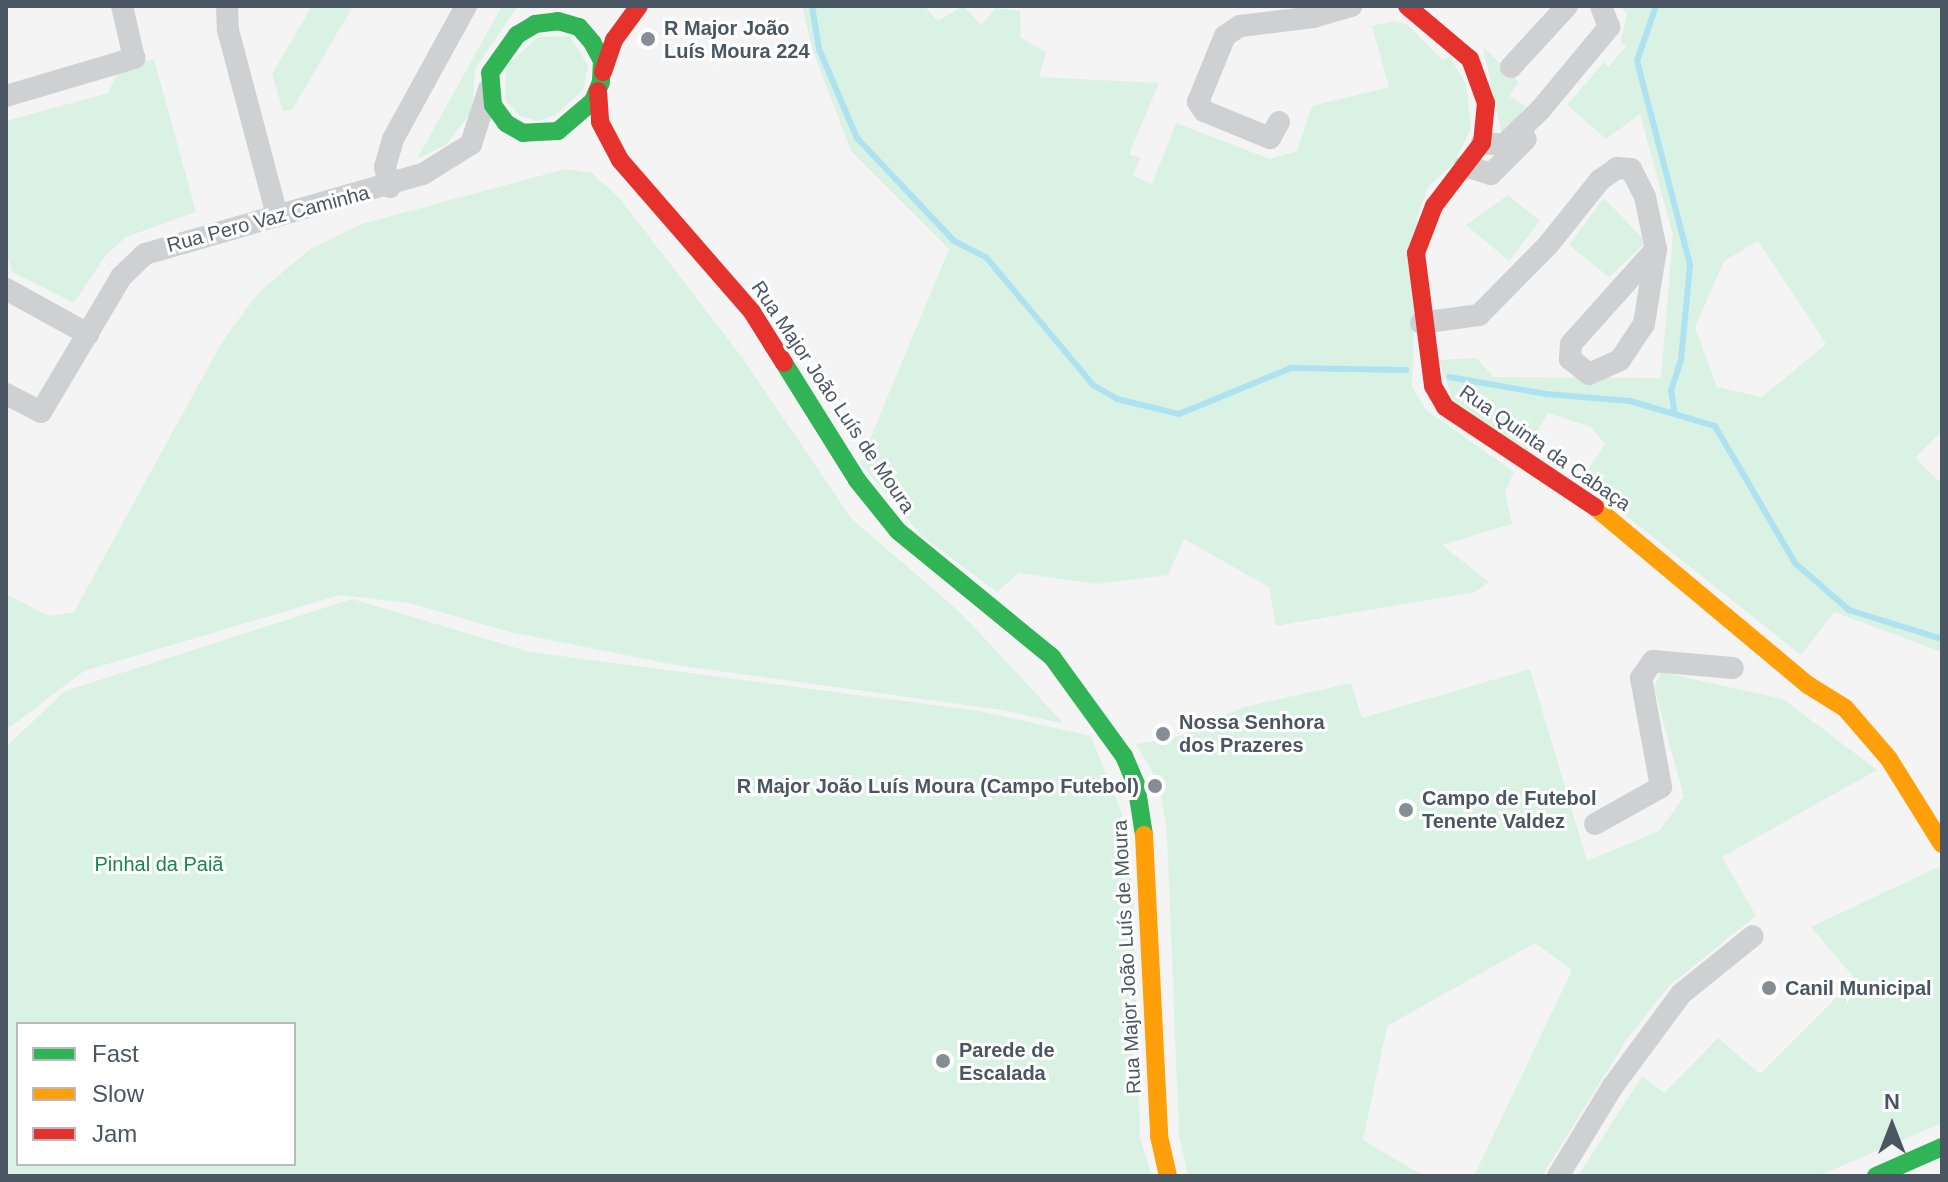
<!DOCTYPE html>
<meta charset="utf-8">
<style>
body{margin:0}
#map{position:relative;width:1948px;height:1182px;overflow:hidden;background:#f4f4f4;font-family:Arial,sans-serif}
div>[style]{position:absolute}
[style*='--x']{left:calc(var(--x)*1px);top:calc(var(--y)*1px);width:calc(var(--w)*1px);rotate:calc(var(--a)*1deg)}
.green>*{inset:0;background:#d9f2e3}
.stream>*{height:6px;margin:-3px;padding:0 3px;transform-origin:3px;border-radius:3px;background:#aee2f0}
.street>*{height:22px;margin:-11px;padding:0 11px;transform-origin:11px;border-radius:11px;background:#ced0d2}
.fast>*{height:18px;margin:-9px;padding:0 9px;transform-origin:9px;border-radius:9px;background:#30b455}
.slow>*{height:18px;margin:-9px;padding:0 9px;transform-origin:9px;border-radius:9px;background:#ff9f0a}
.jam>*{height:18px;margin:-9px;padding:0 9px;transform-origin:9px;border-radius:9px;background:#e5322d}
.dots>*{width:22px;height:22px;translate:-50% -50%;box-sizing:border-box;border:4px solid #fff;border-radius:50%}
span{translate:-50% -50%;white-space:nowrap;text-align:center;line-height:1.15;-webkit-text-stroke:6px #fff;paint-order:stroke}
.poi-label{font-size:20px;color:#4a5661;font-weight:700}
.left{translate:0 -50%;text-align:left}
.right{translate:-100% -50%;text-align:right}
.street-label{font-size:20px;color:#4a5661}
.park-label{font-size:20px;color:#17864f}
.frame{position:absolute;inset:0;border:8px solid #4a5661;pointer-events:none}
.legend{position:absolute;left:16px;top:1022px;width:280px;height:144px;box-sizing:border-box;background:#fff;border:2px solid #b7bbc0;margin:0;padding:10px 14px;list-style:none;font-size:24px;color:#4a5661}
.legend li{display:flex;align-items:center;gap:16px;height:40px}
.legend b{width:40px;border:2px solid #b7bbc0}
.north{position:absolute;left:1852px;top:1086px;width:80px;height:80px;-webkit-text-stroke:6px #fff;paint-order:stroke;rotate:0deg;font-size:22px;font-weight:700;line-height:32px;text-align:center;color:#4a5661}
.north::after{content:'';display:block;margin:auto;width:28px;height:36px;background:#4a5661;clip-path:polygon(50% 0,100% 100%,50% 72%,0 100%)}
</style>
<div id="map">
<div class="green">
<div style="clip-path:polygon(312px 6px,353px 6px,292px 110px,283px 111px,272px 74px)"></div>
<div style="clip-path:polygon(502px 6px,518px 6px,475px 69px,472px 111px,446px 145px,417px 159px)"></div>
<div style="clip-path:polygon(802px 6px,924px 6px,938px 21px,963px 6px,981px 25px,996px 8px,1020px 11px,1021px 38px,1046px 52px,1039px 77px,1159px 83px,1129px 154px,1140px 158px,1133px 176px,1152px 184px,1176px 123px,1270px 159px,1297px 151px,1312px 106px,1389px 87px,1372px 26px,1393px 21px,1408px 25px,1442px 60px,1450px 57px,1466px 84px,1471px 128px,1454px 163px,1428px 187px,1417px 218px,1412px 387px,1426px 410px,1514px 472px,1505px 492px,1512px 524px,1442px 545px,1489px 582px,1475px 592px,1276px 626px,1269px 587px,1184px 539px,1168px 575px,1097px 584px,1019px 573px,997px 592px,922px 536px,860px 463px,949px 249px,851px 151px,813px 51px)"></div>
<div style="clip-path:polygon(evenodd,1620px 6px,1942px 6px,1942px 431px,1915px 458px,1942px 484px,1942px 652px,1834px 612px,1801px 655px,1581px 480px,1605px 444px,1591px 427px,1548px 413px,1527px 451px,1454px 403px,1439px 360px,1476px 358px,1494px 377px,1661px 378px,1673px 235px,1640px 114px,1606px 139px,1567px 105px,1604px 62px,1608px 67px,1626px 47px,1621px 41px,1627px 14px,1620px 6px,1758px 241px,1826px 344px,1762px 397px,1717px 387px,1695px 327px,1724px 261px,1758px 241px)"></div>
<div style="clip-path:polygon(570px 36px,588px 66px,583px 90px,556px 115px,537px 121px,520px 116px,505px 100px,506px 66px,538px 37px)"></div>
<div style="clip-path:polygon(1483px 47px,1519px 82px,1509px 96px,1526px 107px,1502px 135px)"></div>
<div style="clip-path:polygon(154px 59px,196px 212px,126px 237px,105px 256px,74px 303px,12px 272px,6px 250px,6px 121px,108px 93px,119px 70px)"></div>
<div style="clip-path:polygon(565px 169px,592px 173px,621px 200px,741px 356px,852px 519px,961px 613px,1064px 724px,1003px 710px,675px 665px,510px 632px,410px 603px,340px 595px,84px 671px,6px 730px,6px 594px,49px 616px,74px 612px,222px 342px,258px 293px,310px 249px,362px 224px)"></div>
<div style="clip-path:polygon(1508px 195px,1540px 221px,1509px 261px,1466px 225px)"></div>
<div style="clip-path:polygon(1604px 198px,1646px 242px,1609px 277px,1569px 245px)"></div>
<div style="clip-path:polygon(evenodd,352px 599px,530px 652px,979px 711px,1091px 736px,1122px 814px,1133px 889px,1140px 1138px,1152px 1176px,6px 1176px,6px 747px,65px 691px,352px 599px,18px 1024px,294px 1024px,294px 1164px,18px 1164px,18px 1024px)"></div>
<div style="clip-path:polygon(1530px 669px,1587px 861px,1659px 831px,1684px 797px,1654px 687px,1661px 672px,1783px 699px,1877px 770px,1722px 857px,1756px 916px,1670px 985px,1627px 1039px,1542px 1176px,1474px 1176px,1572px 970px,1535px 943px,1387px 1026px,1363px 1140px,1424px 1176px,1188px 1176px,1179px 1135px,1167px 834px,1159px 783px,1136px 744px,1180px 736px,1244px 707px,1351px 683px,1362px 718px)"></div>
<div style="clip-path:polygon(1936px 868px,1942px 869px,1942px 1123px,1818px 1176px,1578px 1176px,1642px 1076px,1664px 1093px,1718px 1038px,1760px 1074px,1855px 979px,1811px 927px)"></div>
</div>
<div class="stream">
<div style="--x:812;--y:6;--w:44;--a:80.8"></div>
<div style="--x:819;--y:49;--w:97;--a:66.9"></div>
<div style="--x:857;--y:138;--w:141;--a:46.7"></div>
<div style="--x:954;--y:241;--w:36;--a:27"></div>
<div style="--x:986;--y:257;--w:167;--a:50.1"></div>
<div style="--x:1093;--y:385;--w:28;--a:30"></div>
<div style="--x:1117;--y:399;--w:64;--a:13.6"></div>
<div style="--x:1179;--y:414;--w:121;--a:-22.3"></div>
<div style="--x:1291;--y:368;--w:115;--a:1"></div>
<div style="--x:1656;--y:6;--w:58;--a:109.1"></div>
<div style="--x:1637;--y:61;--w:211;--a:75.4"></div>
<div style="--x:1690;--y:265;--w:95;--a:95.4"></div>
<div style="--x:1681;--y:360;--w:32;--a:108"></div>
<div style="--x:1671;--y:390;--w:24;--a:81"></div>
<div style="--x:1449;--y:377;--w:98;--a:9.9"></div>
<div style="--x:1546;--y:394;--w:84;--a:4.8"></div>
<div style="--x:1630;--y:401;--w:89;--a:16.4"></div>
<div style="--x:1715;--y:426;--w:159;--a:59.7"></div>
<div style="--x:1795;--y:563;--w:72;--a:41"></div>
<div style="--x:1849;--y:610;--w:97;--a:17.3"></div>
</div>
<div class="street">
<div style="--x:227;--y:6;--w:24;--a:88"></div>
<div style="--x:228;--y:30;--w:192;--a:75.2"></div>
<div style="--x:1511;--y:67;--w:83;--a:-47.4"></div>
<div style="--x:6;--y:96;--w:134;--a:-16.5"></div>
<div style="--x:134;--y:58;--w:53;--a:-103"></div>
<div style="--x:1279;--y:122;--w:18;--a:119"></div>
<div style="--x:1270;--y:138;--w:71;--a:-157.8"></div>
<div style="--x:1204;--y:111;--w:11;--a:-124"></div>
<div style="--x:1198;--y:102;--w:71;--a:-67.8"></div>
<div style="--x:1225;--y:36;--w:18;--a:-34"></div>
<div style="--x:1240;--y:26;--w:74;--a:-7"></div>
<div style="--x:1313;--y:17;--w:40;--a:-16"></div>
<div style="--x:1482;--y:143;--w:22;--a:5"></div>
<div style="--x:1504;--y:145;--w:52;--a:-44.2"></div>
<div style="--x:1541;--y:109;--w:107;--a:-50.3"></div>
<div style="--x:1609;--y:27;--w:22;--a:-111"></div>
<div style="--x:1465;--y:166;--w:27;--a:17"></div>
<div style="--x:1491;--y:174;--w:49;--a:-45"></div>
<div style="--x:390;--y:187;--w:21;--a:-104"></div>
<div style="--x:385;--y:167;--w:29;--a:-74"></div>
<div style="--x:393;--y:139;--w:152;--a:-61.2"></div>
<div style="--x:6;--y:289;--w:94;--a:28.8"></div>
<div style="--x:1421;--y:323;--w:59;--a:-7.9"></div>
<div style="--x:1479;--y:315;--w:98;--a:-45.4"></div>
<div style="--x:1548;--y:245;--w:83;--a:-51.3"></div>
<div style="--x:1600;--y:180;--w:21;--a:-35"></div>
<div style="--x:1617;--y:168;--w:14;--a:4"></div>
<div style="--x:1631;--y:169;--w:31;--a:63"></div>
<div style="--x:1645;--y:197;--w:53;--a:78.1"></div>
<div style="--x:1656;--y:249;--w:127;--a:131.8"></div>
<div style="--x:1571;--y:344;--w:15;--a:94"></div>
<div style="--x:1570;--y:359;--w:24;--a:38"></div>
<div style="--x:1589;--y:374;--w:34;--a:-24"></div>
<div style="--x:1620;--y:360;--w:43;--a:-56.3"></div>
<div style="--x:1644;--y:324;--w:76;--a:-80.9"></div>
<div style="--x:6;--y:394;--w:39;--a:27"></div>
<div style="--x:41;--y:412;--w:157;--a:-59.3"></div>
<div style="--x:121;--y:277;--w:33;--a:-44"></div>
<div style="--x:145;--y:254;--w:289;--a:-16.1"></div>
<div style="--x:423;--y:174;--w:57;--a:-32"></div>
<div style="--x:471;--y:144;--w:58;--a:-71.9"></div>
<div style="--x:1595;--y:824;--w:76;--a:-29.3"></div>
<div style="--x:1661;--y:787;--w:111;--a:-100.4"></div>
<div style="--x:1641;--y:678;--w:21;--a:-55"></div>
<div style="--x:1653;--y:661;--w:80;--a:5"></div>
<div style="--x:1558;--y:1176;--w:105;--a:-58.6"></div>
<div style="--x:1613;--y:1086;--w:114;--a:-53.5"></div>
<div style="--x:1681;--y:994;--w:92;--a:-38.9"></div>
</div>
<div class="fast">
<div style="--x:558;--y:21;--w:22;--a:16"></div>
<div style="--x:579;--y:27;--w:20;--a:49"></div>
<div style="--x:592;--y:42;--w:21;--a:62"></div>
<div style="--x:602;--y:61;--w:21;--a:93"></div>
<div style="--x:601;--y:82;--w:21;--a:113"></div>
<div style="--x:593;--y:101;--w:46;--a:139.4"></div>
<div style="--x:558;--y:131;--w:35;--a:177"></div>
<div style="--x:523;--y:133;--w:20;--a:-150"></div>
<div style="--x:506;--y:123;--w:22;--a:-126"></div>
<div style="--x:493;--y:105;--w:32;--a:-95"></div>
<div style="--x:490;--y:73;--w:47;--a:-54.6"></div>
<div style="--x:517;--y:35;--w:21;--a:-31"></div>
<div style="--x:535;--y:24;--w:23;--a:-7"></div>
<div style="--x:784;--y:363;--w:138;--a:58"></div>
<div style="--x:857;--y:480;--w:65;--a:51.2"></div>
<div style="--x:898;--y:531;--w:199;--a:39.3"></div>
<div style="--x:1052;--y:657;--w:122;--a:54"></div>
<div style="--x:1124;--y:756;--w:30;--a:67"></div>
<div style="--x:1136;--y:784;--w:52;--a:81.1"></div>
<div style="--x:1876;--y:1176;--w:72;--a:-23.7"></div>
</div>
<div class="slow">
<div style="--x:1595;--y:507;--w:278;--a:39.9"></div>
<div style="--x:1808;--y:685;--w:44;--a:31.9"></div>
<div style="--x:1845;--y:708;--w:67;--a:49.2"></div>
<div style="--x:1889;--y:759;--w:100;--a:58.1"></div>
<div style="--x:1144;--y:835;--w:301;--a:87.1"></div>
<div style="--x:1159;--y:1136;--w:41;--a:77.3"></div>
</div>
<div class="jam">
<div style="--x:1407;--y:6;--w:82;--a:40.1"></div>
<div style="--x:1470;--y:59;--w:47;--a:70"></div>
<div style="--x:1486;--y:103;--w:40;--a:95.7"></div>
<div style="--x:1482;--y:143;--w:79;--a:127.3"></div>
<div style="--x:1434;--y:206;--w:50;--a:111"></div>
<div style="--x:1416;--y:253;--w:134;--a:82.7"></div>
<div style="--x:1433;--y:386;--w:24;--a:60"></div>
<div style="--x:1445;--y:407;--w:180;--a:33.7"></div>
<div style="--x:603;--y:72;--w:34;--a:-71"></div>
<div style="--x:614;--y:40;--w:42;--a:-53.7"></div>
<div style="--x:598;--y:91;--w:31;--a:86"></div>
<div style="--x:600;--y:122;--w:43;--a:62.2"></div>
<div style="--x:620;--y:160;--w:201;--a:49"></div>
<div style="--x:752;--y:312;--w:60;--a:57.9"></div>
</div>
<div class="dots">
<div style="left:648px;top:39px;background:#868d94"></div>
<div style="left:1163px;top:734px;background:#868d94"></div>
<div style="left:1155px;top:786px;background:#868d94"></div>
<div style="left:1406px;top:810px;background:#868d94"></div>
<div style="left:1769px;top:988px;background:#868d94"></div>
<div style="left:943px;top:1061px;background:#868d94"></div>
</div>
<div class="poi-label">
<span class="left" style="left:664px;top:40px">R Major João<br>Luís Moura 224</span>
<span class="left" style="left:1179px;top:734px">Nossa Senhora<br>dos Prazeres</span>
<span class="right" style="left:1139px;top:786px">R Major João Luís Moura (Campo Futebol)</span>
<span class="left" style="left:1422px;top:810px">Campo de Futebol<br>Tenente Valdez</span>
<span class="left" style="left:1785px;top:988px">Canil Municipal</span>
<span class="left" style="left:959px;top:1062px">Parede de<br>Escalada</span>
</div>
<div class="street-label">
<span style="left:268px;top:219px;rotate:-15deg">Rua Pero Vaz Caminha</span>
<span style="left:833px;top:397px;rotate:56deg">Rua Major João Luís de Moura</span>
<span style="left:1545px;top:448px;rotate:35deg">Rua Quinta da Cabaça</span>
<span style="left:1127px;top:957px;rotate:-93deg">Rua Major João Luís de Moura</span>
</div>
<div class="park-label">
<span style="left:159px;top:864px">Pinhal da Paiã</span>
</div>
<div class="frame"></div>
<ul class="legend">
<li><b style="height:10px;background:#30b455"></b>Fast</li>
<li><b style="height:10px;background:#ff9f0a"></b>Slow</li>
<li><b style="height:10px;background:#e5322d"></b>Jam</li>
</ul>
<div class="north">N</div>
</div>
